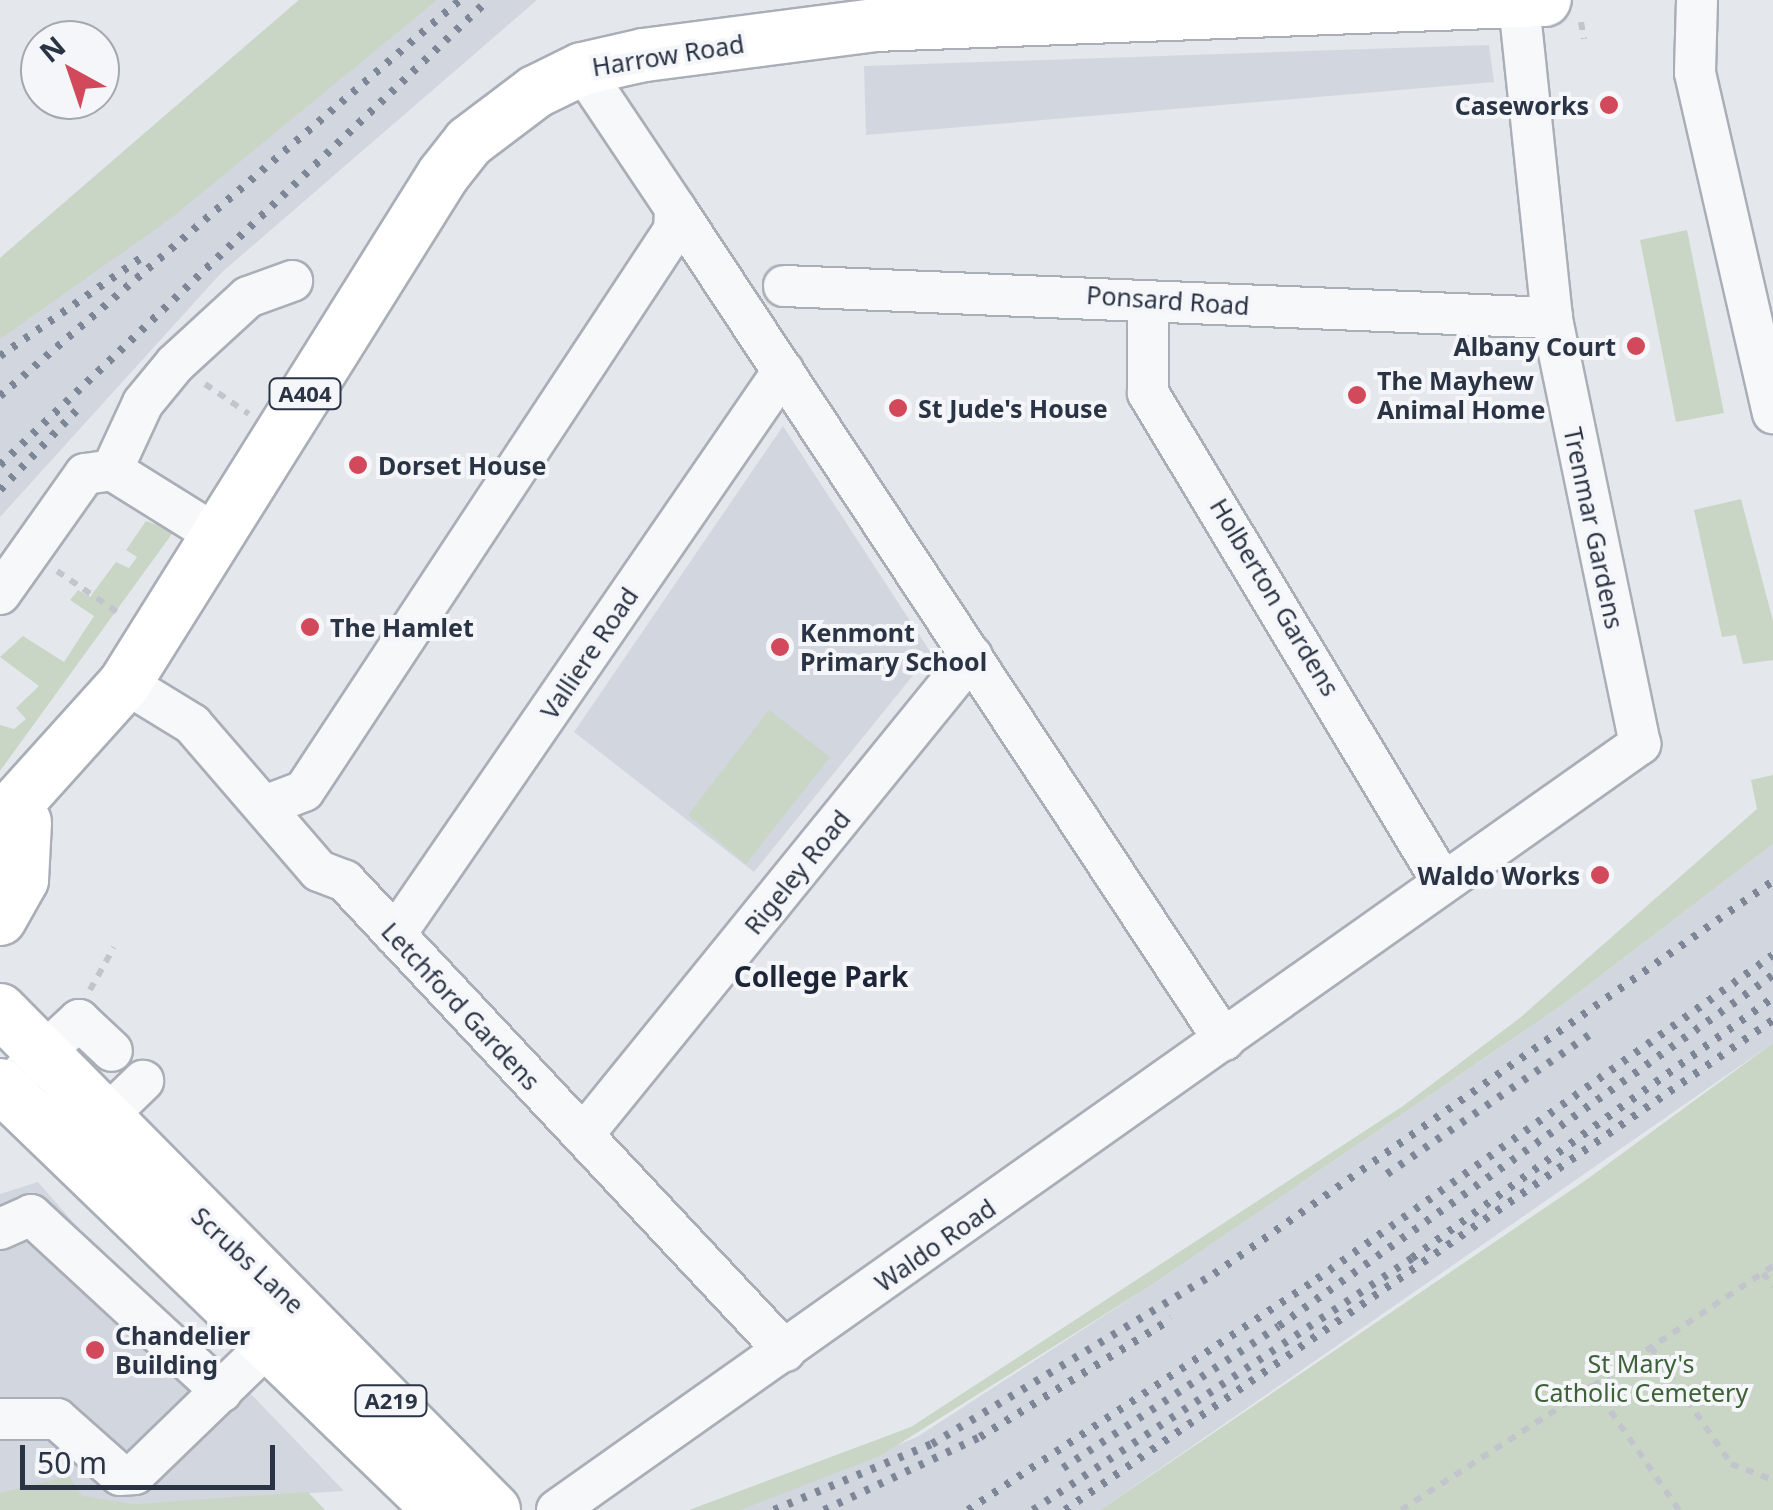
<!DOCTYPE html>
<style>
body{margin:0}
#map{position:relative;width:1773px;height:1510px;overflow:hidden;background:#e4e7ec;font-family:"Noto Sans",sans-serif}
div>[style]{position:absolute}
[style*='--x']{left:calc(var(--x)*1px);top:calc(var(--y)*1px);width:calc(var(--w)*1px);rotate:calc(var(--a)*1deg)}
.built>*{inset:0;background:#d2d6de}
.green>*{inset:0;background:#c9d6c5}
.path>*{height:6px;margin-top:-3px;transform-origin:0;background:repeating-linear-gradient(90deg,#c2c5cb 0 8px,transparent 0 16px)}
.roads{filter:drop-shadow(2px 0 #a9aeb7) drop-shadow(-2px 0 #a9aeb7) drop-shadow(0 2px #a9aeb7) drop-shadow(0 -2px #a9aeb7)}
.minor>*{height:40px;margin:-20px;padding:0 20px;transform-origin:20px;border-radius:20px;background:#f7f8fa}
.major>*{height:52px;margin:-26px;padding:0 26px;transform-origin:26px;border-radius:26px;background:#fff}
.rail>*{height:8px;margin-top:-4px;transform-origin:0;background:repeating-linear-gradient(90deg,#7d8696 0 5px,transparent 0 15px)}
.dots>*{width:28px;height:28px;translate:-50% -50%;box-sizing:border-box;border:5px solid #f4f6f9;border-radius:50%}
span{translate:-50% -50%;white-space:nowrap;text-align:center;line-height:1.15;-webkit-text-stroke:8px #f4f6f9;paint-order:stroke}
.shield-label span{padding:2px 8px;background:#f4f6f9;border:2px solid;border-radius:8px;-webkit-text-stroke-width:0}
.shield-label{font-size:22px;color:#2b3445;font-weight:700}
.street-label{font-size:25px;color:#2b3445}
.poi-label{font-size:25px;color:#2b3445;font-weight:700}
.right{translate:-100% -50%;text-align:right}
.left{translate:0 -50%;text-align:left}
.park-label{font-size:25px;color:#3f6138}
.neighbourhood-label{font-size:28px;color:#1d2536;font-weight:700}
.north{position:absolute;left:20px;top:20px;width:100px;height:100px;box-sizing:border-box;background:#f4f6f9;border:2px solid #a4a8b1;border-radius:50%;rotate:320deg;font-size:28px;font-weight:700;line-height:40px;text-align:center;color:#2b3445}
.north::after{content:'';display:block;margin:auto;width:35px;height:45px;background:#d1495b;clip-path:polygon(50% 0,100% 100%,50% 72%,0 100%)}
.scale{position:absolute;left:20px;top:1445px;width:255px;height:45px;box-sizing:border-box;border:5px solid #2b3445;border-top:0;padding-left:12px;font-size:30px;line-height:35px;white-space:nowrap;color:#2b3445;-webkit-text-stroke:8px #f4f6f9;paint-order:stroke}
</style>
<div id="map">
<div class="built">
<div style="clip-path:polygon(299px 0,537px 0,221px 273px,0 517px,0 258px)"></div>
<div style="clip-path:polygon(1489px 45px,1494px 82px,866px 135px,864px 66px)"></div>
<div style="clip-path:polygon(783px 426px,931px 653px,754px 872px,574px 732px)"></div>
<div style="clip-path:polygon(1773px 844px,1773px 1043px,1100px 1510px,740px 1510px,917px 1437px,1153px 1284px,1562px 1005px)"></div>
<div style="clip-path:polygon(38px 1182px,160px 1322px,249px 1392px,344px 1491px,133px 1504px,0 1493px,0 1194px)"></div>
</div>
<div class="green">
<div style="clip-path:polygon(299px 0,437px 0,170px 219px,0 339px,0 258px)"></div>
<div style="clip-path:polygon(1687px 230px,1724px 413px,1676px 422px,1640px 240px)"></div>
<div style="clip-path:polygon(1741px 499px,1773px 621px,1773px 660px,1743px 664px,1736px 635px,1722px 637px,1694px 510px)"></div>
<div style="clip-path:polygon(146px 521px,174px 531px,0 771px,0 725px,14px 729px,26px 719px,16px 708px,39px 686px,0 657px,23px 636px,64px 662px,94px 616px,70px 600px,78px 590px,90px 597px,116px 562px,129px 568px,137px 557px,126px 550px)"></div>
<div style="clip-path:polygon(769px 710px,830px 757px,746px 864px,688px 815px)"></div>
<div style="clip-path:polygon(1773px 775px,1773px 844px,1562px 1005px,1153px 1284px,880px 1456px,740px 1510px,689px 1510px,911px 1427px,1403px 1106px,1521px 1017px,1757px 809px,1751px 780px)"></div>
<div style="clip-path:polygon(1773px 1043px,1773px 1510px,1100px 1510px,1586px 1180px)"></div>
<div style="clip-path:polygon(69px 1476px,82px 1496px,133px 1504px,308px 1492px,325px 1510px,0 1510px,0 1493px)"></div>
</div>
<div class="path">
<div style="--x:1581;--y:22;--w:17;--a:80"></div>
<div style="--x:205;--y:384;--w:53;--a:34.3"></div>
<div style="--x:57;--y:571;--w:73;--a:34.3"></div>
<div style="--x:90;--y:990;--w:49;--a:-60.8"></div>
<div style="--x:1763;--y:1273;--w:17;--a:54"></div>
<div style="--x:1651;--y:1347;--w:142;--a:55.6"></div>
<div style="--x:1731;--y:1464;--w:45;--a:20.9"></div>
<div style="--x:1401;--y:1510;--w:229;--a:-32.9"></div>
<div style="--x:1679;--y:1510;--w:151;--a:-124.7"></div>
<div style="--x:1593;--y:1386;--w:216;--a:-33.7"></div>
</div>
<div class="roads">
<div class="minor">
<div style="--x:1697;--y:0;--w:73;--a:91.6"></div>
<div style="--x:1695;--y:73;--w:349;--a:77.1"></div>
<div style="--x:675;--y:208;--w:997;--a:56.58"></div>
<div style="--x:784;--y:286;--w:769;--a:2.39"></div>
<div style="--x:1148;--y:301;--w:92;--a:90"></div>
<div style="--x:1148;--y:393;--w:572;--a:58.95"></div>
<div style="--x:112;--y:470;--w:121;--a:31.9"></div>
<div style="--x:0;--y:594;--w:147;--a:-54.7"></div>
<div style="--x:85;--y:474;--w:27;--a:-8"></div>
<div style="--x:112;--y:470;--w:74;--a:-65.2"></div>
<div style="--x:143;--y:403;--w:50;--a:-50.6"></div>
<div style="--x:175;--y:364;--w:99;--a:-42.5"></div>
<div style="--x:248;--y:297;--w:47;--a:-20"></div>
<div style="--x:125;--y:683;--w:79;--a:31.5"></div>
<div style="--x:192;--y:724;--w:194;--a:49.2"></div>
<div style="--x:319;--y:871;--w:28;--a:21"></div>
<div style="--x:345;--y:881;--w:644;--a:46.89"></div>
<div style="--x:270;--y:804;--w:36;--a:-21"></div>
<div style="--x:304;--y:791;--w:672;--a:-56.59"></div>
<div style="--x:674;--y:230;--w:22;--a:-87"></div>
<div style="--x:675;--y:208;--w:167;--a:-123.8"></div>
<div style="--x:395;--y:935;--w:685;--a:-55.47"></div>
<div style="--x:22;--y:1073;--w:78;--a:-42.9"></div>
<div style="--x:79;--y:1020;--w:45;--a:43.2"></div>
<div style="--x:583;--y:1135;--w:617;--a:-50.92"></div>
<div style="--x:85;--y:1137;--w:81;--a:-44"></div>
<div style="--x:0;--y:1229;--w:34;--a:-24"></div>
<div style="--x:31;--y:1215;--w:260;--a:42.8"></div>
<div style="--x:0;--y:1419;--w:57;--a:0"></div>
<div style="--x:57;--y:1419;--w:84;--a:41.6"></div>
<div style="--x:120;--y:1475;--w:15;--a:-4"></div>
<div style="--x:135;--y:1474;--w:214;--a:-44.1"></div>
<div style="--x:557;--y:1510;--w:1327;--a:-35.27"></div>
<div style="--x:1640;--y:744;--w:435;--a:-101.7"></div>
<div style="--x:1552;--y:318;--w:317;--a:-96"></div>
</div>
<div class="major">
<div style="--x:0;--y:822;--w:187;--a:-48"></div>
<div style="--x:125;--y:683;--w:599;--a:-57.95"></div>
<div style="--x:443;--y:175;--w:42;--a:-51.8"></div>
<div style="--x:469;--y:142;--w:83;--a:-37.1"></div>
<div style="--x:535;--y:92;--w:52;--a:-26.1"></div>
<div style="--x:582;--y:69;--w:64;--a:-12.7"></div>
<div style="--x:644;--y:55;--w:233;--a:-7.4"></div>
<div style="--x:875;--y:25;--w:670;--a:-2.14"></div>
<div style="--x:0;--y:919;--w:45;--a:-60.6"></div>
<div style="--x:22;--y:880;--w:58;--a:-87"></div>
<div style="--x:0;--y:1010;--w:703;--a:45.35"></div>
<div style="--x:0;--y:1085;--w:612;--a:44.01"></div>
</div>
</div>
<div class="rail">
<div style="--x:0;--y:356;--w:175;--a:-34.8"></div>
<div style="--x:0;--y:396;--w:607;--a:-40.72"></div>
<div style="--x:0;--y:465;--w:674;--a:-43.62"></div>
<div style="--x:0;--y:490;--w:110;--a:-46.1"></div>
<div style="--x:1387;--y:1174;--w:245;--a:-34.5"></div>
<div style="--x:1063;--y:1468;--w:258;--a:-33.3"></div>
<div style="--x:1279;--y:1326;--w:606;--a:-35.39"></div>
<div style="--x:774;--y:1510;--w:171;--a:-22.7"></div>
<div style="--x:932;--y:1444;--w:329;--a:-31.1"></div>
<div style="--x:1214;--y:1274;--w:683;--a:-35.11"></div>
<div style="--x:824;--y:1510;--w:172;--a:-25.1"></div>
<div style="--x:980;--y:1437;--w:225;--a:-31.7"></div>
<div style="--x:968;--y:1510;--w:419;--a:-33.5"></div>
<div style="--x:1317;--y:1279;--w:559;--a:-35.39"></div>
<div style="--x:1033;--y:1510;--w:455;--a:-33.6"></div>
<div style="--x:1412;--y:1258;--w:445;--a:-35.8"></div>
<div style="--x:1065;--y:1510;--w:861;--a:-34.69"></div>
</div>
<div class="dots">
<div style="left:1609px;top:105px;background:#d1495b"></div>
<div style="left:1636px;top:346px;background:#d1495b"></div>
<div style="left:1357px;top:395px;background:#d1495b"></div>
<div style="left:898px;top:408px;background:#d1495b"></div>
<div style="left:358px;top:465px;background:#d1495b"></div>
<div style="left:310px;top:627px;background:#d1495b"></div>
<div style="left:780px;top:647px;background:#d1495b"></div>
<div style="left:1600px;top:875px;background:#d1495b"></div>
<div style="left:95px;top:1350px;background:#d1495b"></div>
</div>
<div class="shield-label">
<span style="left:305px;top:394px">A404</span>
<span style="left:391px;top:1401px">A219</span>
</div>
<div class="street-label">
<span style="left:668px;top:55px;rotate:-9deg">Harrow Road</span>
<span style="left:1168px;top:300px;rotate:4deg">Ponsard Road</span>
<span style="left:1594px;top:528px;rotate:78deg">Trenmar Gardens</span>
<span style="left:1275px;top:597px;rotate:59deg">Holberton Gardens</span>
<span style="left:589px;top:653px;rotate:-56deg">Valliere Road</span>
<span style="left:797px;top:872px;rotate:-51deg">Rigeley Road</span>
<span style="left:461px;top:1006px;rotate:47deg">Letchford Gardens</span>
<span style="left:935px;top:1245px;rotate:-35deg">Waldo Road</span>
<span style="left:248px;top:1260px;rotate:43deg">Scrubs Lane</span>
</div>
<div class="poi-label">
<span class="right" style="left:1589px;top:105px">Caseworks</span>
<span class="right" style="left:1616px;top:346px">Albany Court</span>
<span class="left" style="left:1377px;top:395px">The Mayhew<br>Animal Home</span>
<span class="left" style="left:918px;top:408px">St Jude's House</span>
<span class="left" style="left:378px;top:465px">Dorset House</span>
<span class="left" style="left:330px;top:627px">The Hamlet</span>
<span class="left" style="left:800px;top:647px">Kenmont<br>Primary School</span>
<span class="right" style="left:1580px;top:875px">Waldo Works</span>
<span class="left" style="left:115px;top:1350px">Chandelier<br>Building</span>
</div>
<div class="park-label">
<span style="left:1641px;top:1378px">St Mary's<br>Catholic Cemetery</span>
</div>
<div class="neighbourhood-label">
<span style="left:821px;top:976px">College Park</span>
</div>
<div class="north">N</div>
<div class="scale">50 m</div>
</div>
